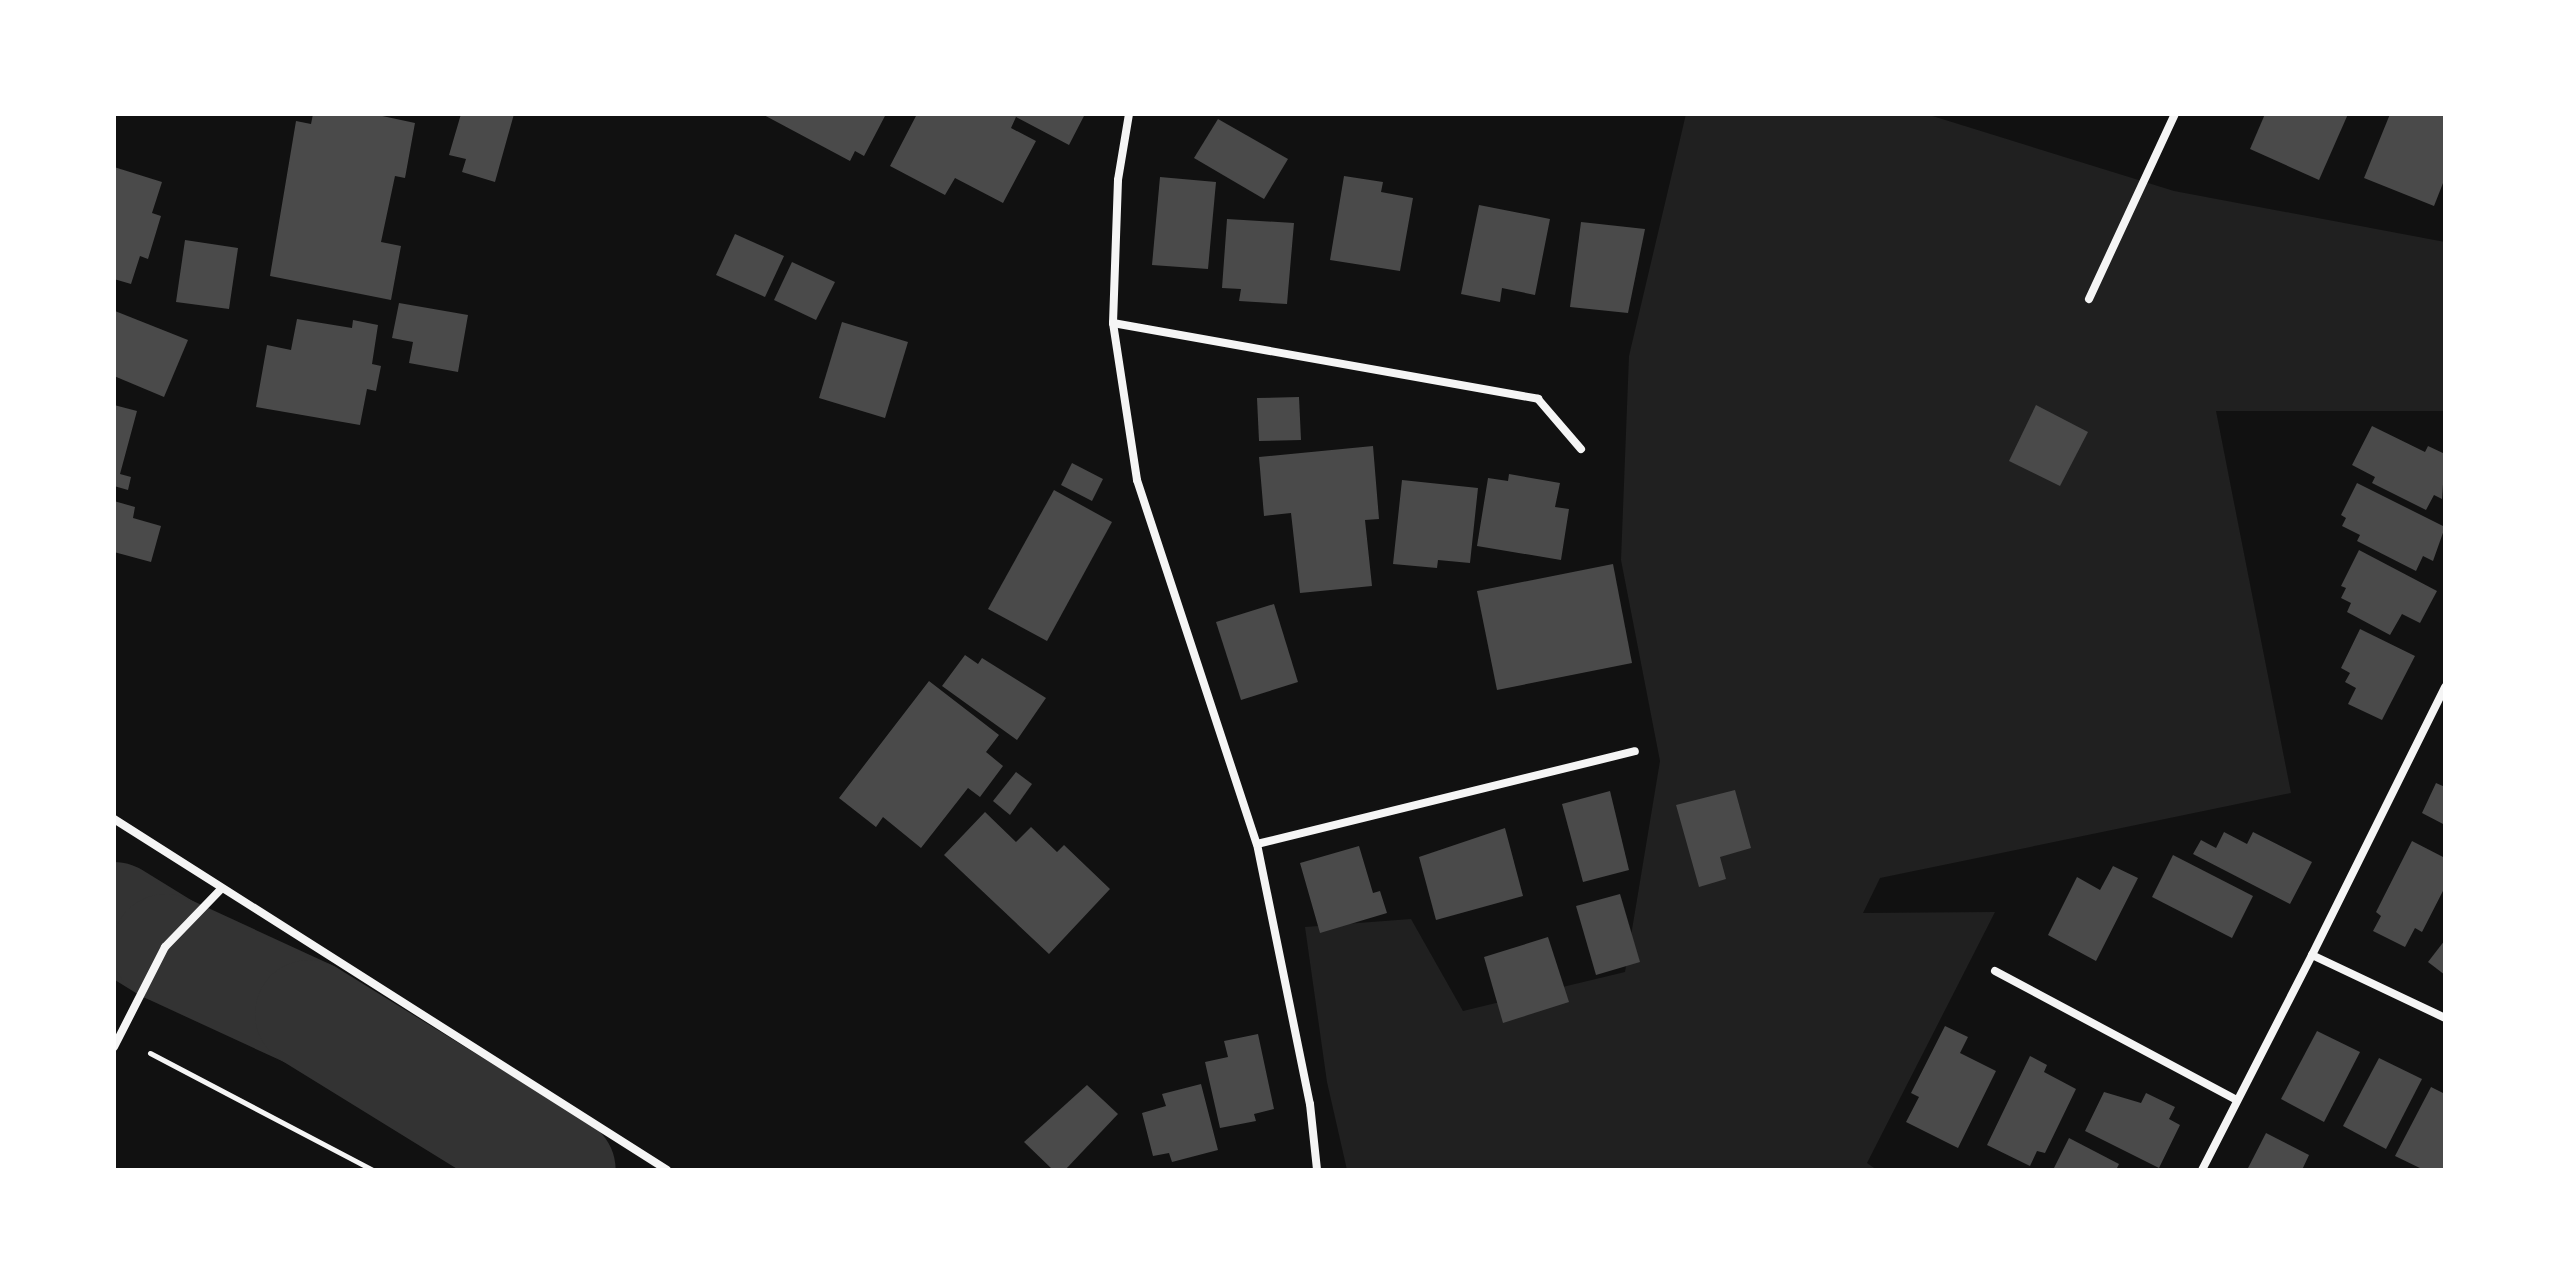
<!DOCTYPE html>
<style>
body{margin:0}
#map{position:relative;width:2559px;height:1284px;overflow:hidden;background:#111;font-family:"Titillium Web",sans-serif}
div>[style]{position:absolute}
[style*='--x']{left:calc(var(--x)*1px);top:calc(var(--y)*1px);width:calc(var(--w)*1px);rotate:calc(var(--a)*1deg)}
.green>*{inset:0;background:#202020}
.river>*{height:108px;margin:-54px;padding:0 54px;transform-origin:54px;border-radius:54px;background:#333}
.building>*{inset:0;background:#4a4a4a}
.path>*{height:5px;margin:-2.5px;padding:0 2.5px;transform-origin:2.5px;border-radius:2.5px;background:#f5f5f5}
.minor>*{height:8px;margin:-4px;padding:0 4px;transform-origin:4px;border-radius:4px;background:#f5f5f5}
span{translate:-50% -50%;white-space:nowrap;text-align:center;line-height:1.15;-webkit-text-stroke:7px #fff;paint-order:stroke}
.frame{position:absolute;inset:0;border:116px solid #fff;pointer-events:none}
</style>
<div id="map">
<div class="green">
<div style="clip-path:polygon(1686px 114px,1926px 114px,2174px 191px,2445px 242px,2445px 411px,2216px 411px,2291px 793px,1880px 878px,1863px 913px,1995px 912px,1867px 1163px,1877px 1170px,1347px 1170px,1327px 1082px,1305px 927px,1411px 919px,1463px 1011px,1625px 972px,1660px 761px,1621px 560px,1629px 356px)"></div>
</div>
<div class="river">
<div style="--x:114;--y:916;--w:61;--a:31.6"></div>
<div style="--x:166;--y:948;--w:157;--a:24.8"></div>
<div style="--x:309;--y:1014;--w:297;--a:31.7"></div>
</div>
<div class="building">
<div style="clip-path:polygon(313px 114px,373px 114px,415px 123px,405px 178px,395px 176px,381px 242px,401px 246px,391px 300px,270px 276px,296px 121px,311px 124px)"></div>
<div style="clip-path:polygon(461px 114px,514px 114px,495px 182px,462px 172px,466px 159px,449px 155px)"></div>
<div style="clip-path:polygon(762px 114px,886px 114px,864px 156px,855px 151px,850px 161px)"></div>
<div style="clip-path:polygon(917px 114px,1085px 114px,1069px 145px,1016px 117px,1011px 128px,1036px 141px,1003px 203px,955px 178px,945px 195px,890px 166px)"></div>
<div style="clip-path:polygon(2265px 114px,2348px 114px,2319px 180px,2250px 149px)"></div>
<div style="clip-path:polygon(2390px 114px,2445px 114px,2445px 178px,2434px 206px,2364px 178px)"></div>
<div style="clip-path:polygon(1218px 119px,1288px 159px,1264px 199px,1194px 158px)"></div>
<div style="clip-path:polygon(114px 167px,162px 182px,152px 213px,161px 216px,148px 259px,140px 256px,131px 284px,114px 279px)"></div>
<div style="clip-path:polygon(1344px 176px,1383px 182px,1381px 192px,1413px 198px,1400px 271px,1330px 260px)"></div>
<div style="clip-path:polygon(1160px 177px,1216px 182px,1208px 269px,1152px 265px)"></div>
<div style="clip-path:polygon(1479px 205px,1550px 219px,1535px 295px,1502px 288px,1500px 302px,1461px 294px)"></div>
<div style="clip-path:polygon(1227px 219px,1294px 223px,1287px 304px,1239px 301px,1241px 289px,1222px 288px)"></div>
<div style="clip-path:polygon(1581px 222px,1645px 229px,1628px 313px,1570px 307px)"></div>
<div style="clip-path:polygon(735px 234px,784px 256px,765px 297px,716px 275px)"></div>
<div style="clip-path:polygon(185px 240px,238px 248px,229px 309px,176px 302px)"></div>
<div style="clip-path:polygon(792px 262px,835px 282px,816px 320px,774px 300px)"></div>
<div style="clip-path:polygon(399px 303px,468px 315px,458px 372px,409px 363px,413px 342px,392px 338px)"></div>
<div style="clip-path:polygon(115px 311px,188px 340px,164px 397px,114px 376px)"></div>
<div style="clip-path:polygon(297px 319px,352px 328px,353px 320px,378px 325px,372px 364px,381px 366px,376px 391px,367px 389px,360px 425px,256px 407px,267px 345px,291px 350px)"></div>
<div style="clip-path:polygon(842px 322px,908px 342px,885px 418px,819px 398px)"></div>
<div style="clip-path:polygon(1299px 397px,1301px 440px,1259px 441px,1257px 398px)"></div>
<div style="clip-path:polygon(114px 405px,137px 411px,120px 474px,131px 477px,128px 490px,114px 486px)"></div>
<div style="clip-path:polygon(2036px 405px,2088px 432px,2060px 486px,2009px 461px)"></div>
<div style="clip-path:polygon(2372px 426px,2425px 452px,2428px 446px,2445px 454px,2442px 499px,2434px 495px,2426px 510px,2372px 483px,2375px 477px,2352px 465px)"></div>
<div style="clip-path:polygon(1373px 446px,1379px 519px,1365px 520px,1372px 586px,1300px 593px,1291px 513px,1264px 516px,1259px 457px)"></div>
<div style="clip-path:polygon(1072px 463px,1103px 479px,1092px 501px,1061px 485px)"></div>
<div style="clip-path:polygon(1509px 474px,1560px 483px,1555px 507px,1569px 509px,1561px 560px,1477px 546px,1488px 478px,1508px 481px)"></div>
<div style="clip-path:polygon(1402px 480px,1478px 488px,1470px 563px,1438px 560px,1437px 568px,1393px 564px)"></div>
<div style="clip-path:polygon(2357px 483px,2445px 527px,2433px 561px,2423px 556px,2416px 571px,2357px 541px,2360px 535px,2342px 526px,2346px 518px,2341px 515px)"></div>
<div style="clip-path:polygon(1054px 490px,1112px 522px,1047px 641px,988px 609px)"></div>
<div style="clip-path:polygon(114px 501px,135px 507px,133px 518px,161px 526px,151px 562px,114px 552px)"></div>
<div style="clip-path:polygon(2359px 550px,2437px 591px,2420px 623px,2402px 614px,2390px 635px,2347px 612px,2351px 603px,2341px 598px,2346px 588px,2341px 586px)"></div>
<div style="clip-path:polygon(1613px 564px,1632px 663px,1497px 690px,1477px 591px)"></div>
<div style="clip-path:polygon(1274px 604px,1298px 682px,1241px 700px,1216px 622px)"></div>
<div style="clip-path:polygon(2360px 629px,2415px 656px,2382px 720px,2348px 704px,2356px 688px,2345px 682px,2350px 673px,2341px 668px)"></div>
<div style="clip-path:polygon(965px 655px,978px 664px,982px 658px,1046px 698px,1017px 740px,942px 686px)"></div>
<div style="clip-path:polygon(929px 681px,999px 735px,986px 752px,1003px 766px,980px 797px,968px 788px,921px 848px,883px 817px,876px 827px,839px 798px)"></div>
<div style="clip-path:polygon(1016px 772px,1032px 784px,1010px 815px,993px 801px)"></div>
<div style="clip-path:polygon(2436px 783px,2445px 787px,2445px 825px,2422px 813px)"></div>
<div style="clip-path:polygon(1735px 790px,1751px 848px,1720px 857px,1726px 879px,1699px 887px,1676px 805px)"></div>
<div style="clip-path:polygon(1610px 791px,1629px 870px,1583px 882px,1562px 804px)"></div>
<div style="clip-path:polygon(985px 812px,1016px 842px,1031px 827px,1057px 852px,1064px 845px,1110px 889px,1049px 954px,944px 855px)"></div>
<div style="clip-path:polygon(1505px 828px,1523px 896px,1436px 920px,1419px 857px)"></div>
<div style="clip-path:polygon(2224px 832px,2247px 844px,2253px 832px,2312px 862px,2290px 904px,2193px 854px,2201px 840px,2216px 848px)"></div>
<div style="clip-path:polygon(2412px 841px,2445px 858px,2445px 887px,2422px 932px,2415px 928px,2405px 947px,2373px 931px,2381px 916px,2376px 912px)"></div>
<div style="clip-path:polygon(1359px 846px,1373px 893px,1380px 891px,1387px 913px,1320px 933px,1300px 863px)"></div>
<div style="clip-path:polygon(2173px 855px,2253px 896px,2232px 938px,2152px 897px)"></div>
<div style="clip-path:polygon(2113px 866px,2138px 878px,2096px 961px,2048px 935px,2077px 877px,2100px 890px)"></div>
<div style="clip-path:polygon(1620px 894px,1640px 962px,1596px 975px,1576px 906px)"></div>
<div style="clip-path:polygon(1548px 937px,1569px 1002px,1503px 1023px,1484px 957px)"></div>
<div style="clip-path:polygon(2445px 940px,2445px 975px,2428px 962px)"></div>
<div style="clip-path:polygon(1945px 1026px,1968px 1037px,1960px 1053px,1996px 1071px,1958px 1148px,1906px 1122px,1919px 1097px,1911px 1093px)"></div>
<div style="clip-path:polygon(2317px 1031px,2360px 1052px,2324px 1122px,2281px 1099px)"></div>
<div style="clip-path:polygon(1258px 1034px,1274px 1109px,1254px 1114px,1256px 1121px,1220px 1128px,1205px 1062px,1228px 1057px,1224px 1041px)"></div>
<div style="clip-path:polygon(2030px 1056px,2047px 1065px,2044px 1072px,2076px 1089px,2045px 1153px,2037px 1151px,2030px 1166px,1987px 1145px)"></div>
<div style="clip-path:polygon(2379px 1058px,2422px 1079px,2386px 1149px,2343px 1126px)"></div>
<div style="clip-path:polygon(1201px 1084px,1218px 1150px,1172px 1162px,1169px 1153px,1153px 1156px,1142px 1113px,1166px 1106px,1162px 1094px)"></div>
<div style="clip-path:polygon(1087px 1085px,1118px 1114px,1065px 1170px,1053px 1170px,1024px 1142px)"></div>
<div style="clip-path:polygon(2431px 1087px,2445px 1094px,2443px 1170px,2424px 1170px,2395px 1156px)"></div>
<div style="clip-path:polygon(2104px 1092px,2141px 1103px,2146px 1093px,2175px 1107px,2169px 1119px,2180px 1125px,2159px 1168px,2085px 1131px)"></div>
<div style="clip-path:polygon(2266px 1133px,2309px 1155px,2302px 1170px,2247px 1170px)"></div>
<div style="clip-path:polygon(2069px 1138px,2119px 1164px,2116px 1170px,2053px 1170px)"></div>
</div>
<div class="path">
<div style="--x:150;--y:1053;--w:252;--a:27.7"></div>
</div>
<div class="minor">
<div style="--x:1129;--y:114;--w:67;--a:99.5"></div>
<div style="--x:1118;--y:180;--w:143;--a:92"></div>
<div style="--x:1113;--y:323;--w:159;--a:81.3"></div>
<div style="--x:1137;--y:480;--w:383;--a:71.8"></div>
<div style="--x:1257;--y:844;--w:265;--a:78.5"></div>
<div style="--x:1310;--y:1104;--w:66;--a:83.9"></div>
<div style="--x:2089;--y:299;--w:204;--a:-65.1"></div>
<div style="--x:1113;--y:323;--w:432;--a:10.1"></div>
<div style="--x:1538;--y:399;--w:66;--a:49.3"></div>
<div style="--x:114;--y:819;--w:655;--a:32.4"></div>
<div style="--x:1257;--y:844;--w:389;--a:-13.8"></div>
<div style="--x:2312;--y:955;--w:299;--a:-63.6"></div>
<div style="--x:1995;--y:971;--w:274;--a:28.1"></div>
<div style="--x:114;--y:1047;--w:112;--a:-63"></div>
<div style="--x:165;--y:947;--w:79;--a:-46"></div>
<div style="--x:2202;--y:1170;--w:242;--a:-62.9"></div>
<div style="--x:2312;--y:955;--w:147;--a:25.3"></div>
</div>
<div class="frame"></div>
</div>
